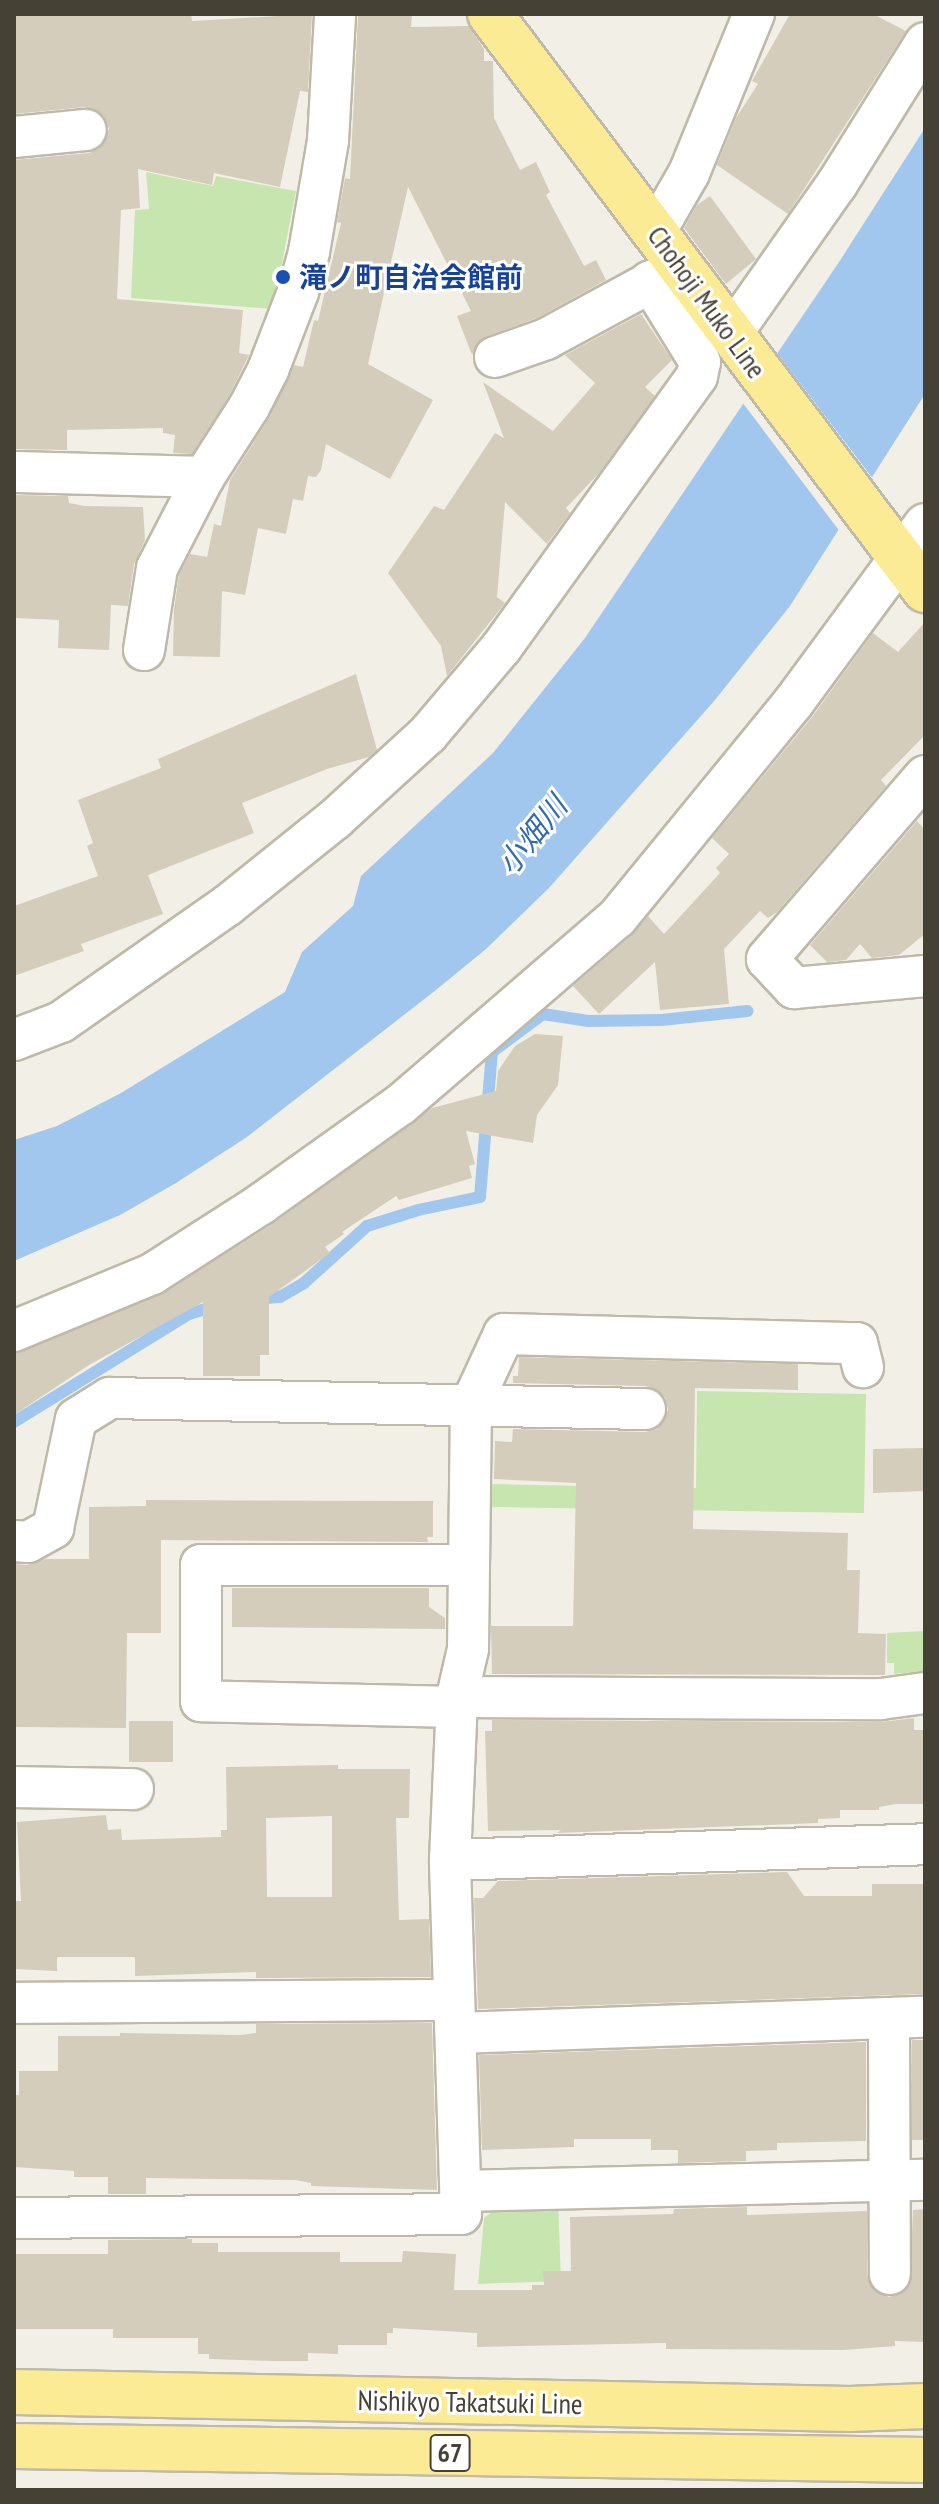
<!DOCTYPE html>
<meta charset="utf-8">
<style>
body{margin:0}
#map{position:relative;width:939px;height:2504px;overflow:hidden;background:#f2f0e6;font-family:"PT Sans Narrow","Noto Sans JP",sans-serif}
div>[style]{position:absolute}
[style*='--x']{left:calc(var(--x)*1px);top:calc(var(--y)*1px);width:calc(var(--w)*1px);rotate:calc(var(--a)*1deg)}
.green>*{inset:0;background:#c7e6af}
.water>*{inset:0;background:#a2c7ef}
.pier>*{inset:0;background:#f2f0e6}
.stream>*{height:12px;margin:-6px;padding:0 6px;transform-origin:6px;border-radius:6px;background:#a2c7ef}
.building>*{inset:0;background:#d4cdbb}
.roads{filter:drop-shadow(2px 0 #beb9a8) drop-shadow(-2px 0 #beb9a8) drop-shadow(0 2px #beb9a8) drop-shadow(0 -2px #beb9a8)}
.minor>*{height:40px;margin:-20px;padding:0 20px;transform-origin:20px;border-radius:20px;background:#fff}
.major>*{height:44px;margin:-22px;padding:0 22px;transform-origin:22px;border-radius:22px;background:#fceb95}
.dots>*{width:22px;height:22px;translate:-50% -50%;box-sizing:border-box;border:4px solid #fff;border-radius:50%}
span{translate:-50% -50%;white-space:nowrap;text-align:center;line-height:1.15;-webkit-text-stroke:6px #fff;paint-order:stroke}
.shield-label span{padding:2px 6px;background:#fff;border:2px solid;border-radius:6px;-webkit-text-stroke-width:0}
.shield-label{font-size:26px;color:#454135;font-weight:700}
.transit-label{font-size:28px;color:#164399;font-weight:700}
.left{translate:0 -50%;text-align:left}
.street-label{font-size:28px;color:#454135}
.water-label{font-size:30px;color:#306baf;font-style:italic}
.frame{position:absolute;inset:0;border:16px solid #454135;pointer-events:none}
</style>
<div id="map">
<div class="green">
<div style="clip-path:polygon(146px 172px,213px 186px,216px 176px,296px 191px,273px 309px,131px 298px,135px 210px,149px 209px)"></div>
<div style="clip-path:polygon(697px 1391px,866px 1394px,864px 1513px,487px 1507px,488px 1484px,696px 1488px)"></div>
<div style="clip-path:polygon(925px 1631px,925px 1671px,894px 1674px,894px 1663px,887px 1663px,887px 1633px)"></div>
<div style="clip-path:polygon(558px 2200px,561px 2281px,478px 2284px,484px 2218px,507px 2201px)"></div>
</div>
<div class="water">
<div style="clip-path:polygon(925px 128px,925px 394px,790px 606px,715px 700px,549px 888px,486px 949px,436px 990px,247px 1137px,176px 1183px,120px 1215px,14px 1261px,14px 1140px,57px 1126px,121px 1093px,285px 992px,302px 952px,353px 906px,361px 876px,493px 753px,585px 638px,839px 262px)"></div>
</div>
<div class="pier">
<div style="clip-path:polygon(774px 349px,874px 480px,841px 533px,739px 398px)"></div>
</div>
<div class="stream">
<div style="--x:255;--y:1299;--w:25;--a:-5"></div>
<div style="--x:280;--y:1297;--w:28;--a:-30"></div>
<div style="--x:304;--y:1283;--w:85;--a:-42.1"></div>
<div style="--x:367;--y:1226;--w:53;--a:-17.4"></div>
<div style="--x:418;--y:1210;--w:63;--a:-11.8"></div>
<div style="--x:480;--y:1197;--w:145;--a:-85.3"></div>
<div style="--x:492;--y:1052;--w:64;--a:-36.7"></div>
<div style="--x:543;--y:1014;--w:46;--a:8.8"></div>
<div style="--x:588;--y:1021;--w:73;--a:-0.8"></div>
<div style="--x:661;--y:1020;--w:87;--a:-5.9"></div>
<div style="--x:14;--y:1422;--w:206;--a:-31.7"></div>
<div style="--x:189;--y:1314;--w:30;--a:-17"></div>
</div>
<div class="building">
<div style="clip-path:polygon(14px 14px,191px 14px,192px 21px,312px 14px,308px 92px,300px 91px,280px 187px,214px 173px,212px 185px,138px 169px,140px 208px,121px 210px,117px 299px,243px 310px,239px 353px,249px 355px,229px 396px,192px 454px,173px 453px,175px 435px,163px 433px,163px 428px,67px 430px,67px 450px,14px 449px,14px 160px,89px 153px,100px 148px,109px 129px,104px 116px,85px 107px,14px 114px)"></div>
<div style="clip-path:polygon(358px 14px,412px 14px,411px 27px,469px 26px,484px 49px,484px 61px,493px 61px,494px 118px,520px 170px,536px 162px,550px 192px,546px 195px,584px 266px,596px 260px,606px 280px,537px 318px,487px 336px,477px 343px,472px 355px,457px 316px,471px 311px,408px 187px,368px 364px,433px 400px,390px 479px,326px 444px,321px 470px,316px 477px,308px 476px,303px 501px,293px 499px,286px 534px,258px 528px,245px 595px,222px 591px,220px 657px,173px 656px,174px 609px,179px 575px,190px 554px,207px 557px,214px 524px,221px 526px,230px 480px,269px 418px,294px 365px,303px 367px,314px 320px,318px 321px,341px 223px,337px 222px,345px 178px,350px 179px)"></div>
<div style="clip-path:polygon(790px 14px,873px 14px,906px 31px,788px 214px,717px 165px,736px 118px,758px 84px,752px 81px)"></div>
<div style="clip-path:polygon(710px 196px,756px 259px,726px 284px,684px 228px,697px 205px)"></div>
<div style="clip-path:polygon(641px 314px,672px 360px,645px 387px,655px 396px,600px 472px,566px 508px,570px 513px,547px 544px,505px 502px,497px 597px,505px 603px,447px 676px,441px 646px,388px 573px,434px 506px,444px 510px,495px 433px,504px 438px,483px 382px,553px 431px,595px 383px,565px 355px)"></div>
<div style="clip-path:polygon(14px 495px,68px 496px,69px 503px,85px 506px,143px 507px,145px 540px,134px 564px,128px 606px,111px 605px,109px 650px,58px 648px,59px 620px,14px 618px)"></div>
<div style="clip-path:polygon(925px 622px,925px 735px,881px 780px,886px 786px,777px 912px,768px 918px,760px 911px,724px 949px,729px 1004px,660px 1010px,655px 962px,599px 1014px,573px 986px,632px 935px,648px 916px,664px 934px,720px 873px,716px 868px,729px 854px,712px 838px,812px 717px,873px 633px,898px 652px)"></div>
<div style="clip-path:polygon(356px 674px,377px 750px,369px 757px,327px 769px,242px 803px,254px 833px,148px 875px,163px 914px,81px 944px,84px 951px,14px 976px,14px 906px,98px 876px,87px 846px,93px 843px,78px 800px,161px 768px,158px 759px)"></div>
<div style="clip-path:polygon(917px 821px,925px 830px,925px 934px,899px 955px,872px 958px,860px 944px,846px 960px,827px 962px,810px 945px)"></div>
<div style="clip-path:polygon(535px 1034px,563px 1036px,558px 1085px,537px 1115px,533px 1143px,466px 1131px,475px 1164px,469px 1166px,472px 1178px,399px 1200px,396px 1196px,342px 1232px,344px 1234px,325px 1247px,330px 1253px,269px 1297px,269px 1355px,260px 1355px,260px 1376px,203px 1376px,203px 1302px,89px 1365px,14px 1415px,14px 1354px,164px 1293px,274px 1223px,432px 1108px,496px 1091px,498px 1071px,515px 1046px)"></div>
<div style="clip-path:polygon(519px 1357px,798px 1364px,798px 1390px,695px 1388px,693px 1529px,848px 1533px,847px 1570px,860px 1570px,858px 1633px,886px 1634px,885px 1675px,492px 1674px,491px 1626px,573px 1626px,576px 1483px,494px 1479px,495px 1441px,512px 1442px,513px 1429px,645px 1432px,657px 1429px,668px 1410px,665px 1397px,646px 1386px,513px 1383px,513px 1376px,518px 1376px)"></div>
<div style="clip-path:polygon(925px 1448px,925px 1491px,873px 1493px,873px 1449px)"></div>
<div style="clip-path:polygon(146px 1500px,433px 1501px,433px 1537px,427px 1537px,428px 1542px,161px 1540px,161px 1633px,127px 1633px,126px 1728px,14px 1727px,14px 1564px,27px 1565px,46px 1559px,89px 1559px,89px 1507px,146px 1506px)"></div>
<div style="clip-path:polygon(232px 1588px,429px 1588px,429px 1607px,445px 1618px,445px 1629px,232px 1627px)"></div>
<div style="clip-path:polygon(914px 1718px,914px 1730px,925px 1730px,925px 1804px,896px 1804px,879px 1807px,879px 1810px,840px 1810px,840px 1818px,818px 1819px,818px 1823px,557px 1833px,561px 1830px,488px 1831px,485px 1731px,492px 1731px,492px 1720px,881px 1722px)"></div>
<div style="clip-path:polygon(129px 1721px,173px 1721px,173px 1762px,129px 1762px)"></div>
<div style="clip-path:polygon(evenodd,338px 1765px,338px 1769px,410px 1769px,409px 1818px,396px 1818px,399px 1920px,429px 1919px,431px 1977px,256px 1978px,256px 1972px,135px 1976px,135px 1957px,57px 1957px,57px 1971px,14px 1969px,14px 1901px,21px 1901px,17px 1822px,106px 1815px,108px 1830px,121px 1829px,122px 1840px,221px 1837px,221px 1830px,227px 1830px,226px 1767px,338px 1765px,332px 1816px,332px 1897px,267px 1897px,266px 1818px,332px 1816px)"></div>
<div style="clip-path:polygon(787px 1872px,804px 1896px,872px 1896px,872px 1884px,925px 1884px,925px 1994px,478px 2009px,474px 1898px,483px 1898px,498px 1881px)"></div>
<div style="clip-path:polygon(432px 2023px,437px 2190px,311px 2186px,311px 2183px,295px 2180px,146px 2178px,146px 2194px,108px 2194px,108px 2177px,74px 2177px,74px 2171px,14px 2167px,14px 2095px,19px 2095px,19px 2071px,58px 2071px,58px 2036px,120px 2036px,120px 2033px,241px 2035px,256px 2033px,256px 2024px)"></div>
<div style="clip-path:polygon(912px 2040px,925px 2040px,925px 2140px,912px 2140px)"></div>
<div style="clip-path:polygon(866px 2042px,866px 2141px,777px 2143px,777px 2150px,746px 2151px,746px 2161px,678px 2163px,678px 2150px,651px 2150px,651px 2139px,574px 2139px,574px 2147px,482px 2150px,479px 2055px)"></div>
<div style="clip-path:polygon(747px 2207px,747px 2215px,867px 2211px,867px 2275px,871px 2286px,889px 2297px,902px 2293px,910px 2285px,913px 2210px,925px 2209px,925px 2342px,895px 2341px,895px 2346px,844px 2350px,666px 2349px,666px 2343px,477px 2347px,477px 2333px,393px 2328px,393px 2333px,387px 2333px,387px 2345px,338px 2345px,338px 2354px,308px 2353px,308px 2361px,273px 2361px,209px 2359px,209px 2354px,198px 2354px,198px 2338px,113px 2338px,113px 2329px,14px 2329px,14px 2254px,108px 2254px,108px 2240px,192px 2239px,192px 2243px,218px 2243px,218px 2252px,340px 2252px,340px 2262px,402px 2262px,403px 2251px,456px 2254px,454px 2290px,532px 2290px,532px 2285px,544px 2285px,543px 2271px,571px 2271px,570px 2217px,673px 2214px,674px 2209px)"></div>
</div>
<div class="roads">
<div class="minor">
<div style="--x:14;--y:137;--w:72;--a:-5.6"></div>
<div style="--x:655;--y:232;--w:68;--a:-60"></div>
<div style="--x:689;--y:173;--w:172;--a:-67.8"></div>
<div style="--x:730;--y:336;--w:186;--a:-54.9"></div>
<div style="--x:837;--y:184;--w:166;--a:-58"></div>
<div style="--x:495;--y:357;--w:54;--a:-19.4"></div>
<div style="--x:546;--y:339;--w:145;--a:-28.5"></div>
<div style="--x:14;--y:472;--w:190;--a:1.5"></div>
<div style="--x:144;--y:650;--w:83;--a:-81"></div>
<div style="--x:157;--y:568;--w:102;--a:-62.7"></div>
<div style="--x:204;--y:477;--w:83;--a:-57.3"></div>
<div style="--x:249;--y:407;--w:42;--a:-62.8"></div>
<div style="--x:268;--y:370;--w:84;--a:-69"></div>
<div style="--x:298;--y:292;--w:41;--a:-74.6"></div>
<div style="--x:309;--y:252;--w:113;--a:-80.3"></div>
<div style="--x:328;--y:141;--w:127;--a:-86.8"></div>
<div style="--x:925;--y:776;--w:242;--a:130.8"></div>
<div style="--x:767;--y:959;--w:40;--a:47"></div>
<div style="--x:794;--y:988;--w:132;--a:-5.2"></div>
<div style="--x:14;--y:1040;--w:50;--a:-21"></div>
<div style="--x:61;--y:1022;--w:204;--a:-35"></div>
<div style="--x:228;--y:905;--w:137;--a:-38.8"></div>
<div style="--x:335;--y:819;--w:126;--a:-42.4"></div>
<div style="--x:428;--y:734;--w:113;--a:-49.7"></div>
<div style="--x:501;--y:648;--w:335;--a:-54.2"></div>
<div style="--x:697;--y:376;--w:14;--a:-78"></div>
<div style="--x:700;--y:362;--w:95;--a:-121.7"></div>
<div style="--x:14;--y:1331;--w:149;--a:-22.4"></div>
<div style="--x:152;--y:1274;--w:130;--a:-32.7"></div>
<div style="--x:261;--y:1204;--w:171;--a:-35.5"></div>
<div style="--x:400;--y:1105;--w:286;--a:-40.8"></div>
<div style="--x:617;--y:918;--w:278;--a:-50.7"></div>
<div style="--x:793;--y:703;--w:222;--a:-53.6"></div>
<div style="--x:14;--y:1541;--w:14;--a:4"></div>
<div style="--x:28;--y:1542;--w:29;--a:-29"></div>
<div style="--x:53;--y:1528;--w:111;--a:-78.1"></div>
<div style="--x:76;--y:1419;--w:40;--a:-32"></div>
<div style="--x:110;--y:1398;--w:535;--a:1.18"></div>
<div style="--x:457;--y:1697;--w:424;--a:0.3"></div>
<div style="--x:881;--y:1699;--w:44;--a:-7.8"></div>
<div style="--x:457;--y:1707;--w:256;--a:-178.7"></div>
<div style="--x:201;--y:1701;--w:136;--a:-90"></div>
<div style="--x:201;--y:1565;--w:268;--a:0"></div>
<div style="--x:14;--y:1787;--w:119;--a:1"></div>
<div style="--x:450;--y:1860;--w:475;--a:-1.9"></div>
<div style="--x:14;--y:2003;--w:440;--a:-0.4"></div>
<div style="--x:889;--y:2018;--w:256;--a:89.8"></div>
<div style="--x:456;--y:2033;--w:469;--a:-2"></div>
<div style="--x:461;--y:2191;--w:464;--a:-1.4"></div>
<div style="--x:14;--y:2218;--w:447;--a:-0.5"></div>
<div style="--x:461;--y:2214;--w:354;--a:-91.8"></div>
<div style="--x:450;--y:1860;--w:163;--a:-87.5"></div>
<div style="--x:457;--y:1697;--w:49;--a:-77.1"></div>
<div style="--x:468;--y:1649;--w:244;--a:-89.3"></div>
<div style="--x:471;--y:1405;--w:78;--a:-65.1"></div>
<div style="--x:504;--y:1334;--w:353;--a:1.5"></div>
<div style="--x:857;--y:1343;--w:25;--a:76"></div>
</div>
<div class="major">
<div style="--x:490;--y:14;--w:722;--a:52.94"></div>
<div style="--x:14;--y:2392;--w:836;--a:1.16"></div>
<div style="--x:850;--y:2409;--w:75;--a:-2.3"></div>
<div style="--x:14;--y:2446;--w:911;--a:0.88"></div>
</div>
</div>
<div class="dots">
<div style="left:283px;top:277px;background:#1a4fb4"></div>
</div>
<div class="shield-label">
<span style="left:450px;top:2453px">67</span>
</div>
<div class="transit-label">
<span class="left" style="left:299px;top:277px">滝ノ町自治会館前</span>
</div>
<div class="street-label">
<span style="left:707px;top:302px;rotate:54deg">Chohoji Muko Line</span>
<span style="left:470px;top:2402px;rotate:1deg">Nishikyo Takatsuki Line</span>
</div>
<div class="water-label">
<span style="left:532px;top:835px;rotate:-51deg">小畑川</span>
</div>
<div class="frame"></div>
</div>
